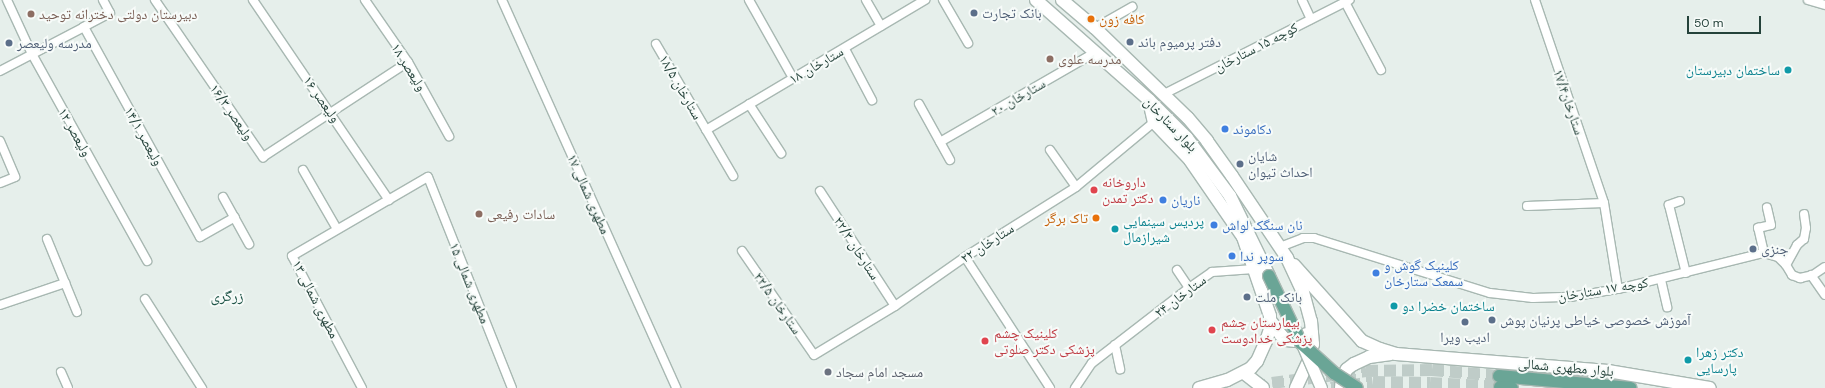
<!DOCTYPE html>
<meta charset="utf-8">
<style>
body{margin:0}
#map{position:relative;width:1825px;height:388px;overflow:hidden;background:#e6efeb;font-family:"DM Sans","Noto Naskh Arabic",sans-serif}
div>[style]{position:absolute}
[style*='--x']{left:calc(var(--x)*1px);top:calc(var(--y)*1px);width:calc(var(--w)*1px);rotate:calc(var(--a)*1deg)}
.primary-tunnel>*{height:12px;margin-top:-6px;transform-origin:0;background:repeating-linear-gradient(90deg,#bfccc8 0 12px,transparent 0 18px)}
.roads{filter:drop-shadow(1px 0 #a8b8b2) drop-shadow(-1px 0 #a8b8b2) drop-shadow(0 1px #a8b8b2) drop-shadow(0 -1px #a8b8b2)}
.minor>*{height:8px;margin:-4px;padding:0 4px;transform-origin:4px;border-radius:4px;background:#fff}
.secondary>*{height:12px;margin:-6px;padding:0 6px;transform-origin:6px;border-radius:6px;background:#fff}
.primary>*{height:12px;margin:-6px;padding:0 6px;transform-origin:6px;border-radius:6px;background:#6aa596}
.bridges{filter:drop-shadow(1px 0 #a8b8b2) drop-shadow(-1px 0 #a8b8b2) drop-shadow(0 1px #a8b8b2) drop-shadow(0 -1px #a8b8b2)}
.tertiary-bridge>*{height:11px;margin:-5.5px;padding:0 5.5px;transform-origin:5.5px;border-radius:5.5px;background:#fff}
.primary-bridge>*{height:12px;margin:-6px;padding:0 6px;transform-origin:6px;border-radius:6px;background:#6aa596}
.dots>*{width:11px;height:11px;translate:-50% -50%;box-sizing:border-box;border:2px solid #f7fbf9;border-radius:50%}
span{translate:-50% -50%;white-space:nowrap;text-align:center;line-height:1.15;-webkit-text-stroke:4px #f7fbf9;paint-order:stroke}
.service-label{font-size:14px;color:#4e5e75}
.left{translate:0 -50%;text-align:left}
.education-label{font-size:14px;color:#785e54}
.food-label{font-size:14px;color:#c56008}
.right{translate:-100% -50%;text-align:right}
.street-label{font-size:14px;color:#24423a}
.culture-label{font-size:14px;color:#0d838f}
.shop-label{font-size:14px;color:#366cbe}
.health-label{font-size:14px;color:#be3a42}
.worship-label{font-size:14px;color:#5b616d}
.neighbourhood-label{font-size:15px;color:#1f5548}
.scale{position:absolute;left:1687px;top:16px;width:74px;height:18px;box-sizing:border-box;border:2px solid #24423a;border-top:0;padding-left:5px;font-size:12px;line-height:14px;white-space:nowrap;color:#24423a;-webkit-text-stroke:3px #f7fbf9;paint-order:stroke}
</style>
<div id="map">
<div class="primary-tunnel">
<div style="--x:1255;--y:388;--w:18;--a:-16"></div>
<div style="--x:1272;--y:383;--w:95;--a:-7.3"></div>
<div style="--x:1366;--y:371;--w:66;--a:-0.9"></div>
<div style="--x:1432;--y:370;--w:67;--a:5.1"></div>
<div style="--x:1331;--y:388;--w:42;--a:-8.1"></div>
<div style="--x:1373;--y:382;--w:57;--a:1"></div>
<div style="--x:1430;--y:383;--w:70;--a:3.3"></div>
</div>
<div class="roads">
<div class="minor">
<div style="--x:7;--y:0;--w:60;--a:65.2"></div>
<div style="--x:32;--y:54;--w:237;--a:60.9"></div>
<div style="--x:103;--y:0;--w:15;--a:62"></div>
<div style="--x:110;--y:13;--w:30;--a:152"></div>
<div style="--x:84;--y:27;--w:240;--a:61.1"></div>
<div style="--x:200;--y:237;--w:40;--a:-29.7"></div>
<div style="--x:155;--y:0;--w:191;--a:55.5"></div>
<div style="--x:263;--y:157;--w:173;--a:-33.2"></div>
<div style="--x:253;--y:0;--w:242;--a:55.8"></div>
<div style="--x:365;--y:0;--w:75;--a:55.3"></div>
<div style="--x:408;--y:62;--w:85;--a:61"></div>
<div style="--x:502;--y:0;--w:425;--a:65.8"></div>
<div style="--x:749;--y:0;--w:90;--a:60.6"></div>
<div style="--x:866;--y:0;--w:30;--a:60"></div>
<div style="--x:943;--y:0;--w:50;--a:59.8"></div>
<div style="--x:1302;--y:0;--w:21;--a:65"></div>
<div style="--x:1535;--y:0;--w:214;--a:71.2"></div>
<div style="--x:1604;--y:203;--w:87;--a:80.8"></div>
<div style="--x:1808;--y:0;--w:18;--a:16"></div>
<div style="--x:1345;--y:2;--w:77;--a:62.1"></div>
<div style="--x:1095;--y:28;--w:43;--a:-29.6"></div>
<div style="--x:656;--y:44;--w:153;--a:59.7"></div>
<div style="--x:845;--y:49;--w:58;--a:62.1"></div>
<div style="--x:0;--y:71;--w:95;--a:-27.6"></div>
<div style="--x:1164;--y:94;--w:208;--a:-26.9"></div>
<div style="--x:749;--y:104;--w:59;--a:56.9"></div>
<div style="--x:919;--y:104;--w:64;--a:61"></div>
<div style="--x:706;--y:130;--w:255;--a:-30.7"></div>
<div style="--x:0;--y:141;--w:39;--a:67"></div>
<div style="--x:15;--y:177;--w:16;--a:158"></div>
<div style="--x:940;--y:142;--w:180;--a:-30"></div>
<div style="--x:1050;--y:150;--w:45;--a:54.9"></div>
<div style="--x:303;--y:170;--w:68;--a:60"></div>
<div style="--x:820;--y:191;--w:137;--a:56.9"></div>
<div style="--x:223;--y:197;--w:54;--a:61"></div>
<div style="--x:1680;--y:201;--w:12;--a:160"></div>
<div style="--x:1669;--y:205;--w:70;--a:76"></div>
<div style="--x:1527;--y:206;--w:77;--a:-2.2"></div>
<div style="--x:47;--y:239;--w:79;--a:67.7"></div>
<div style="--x:1280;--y:247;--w:25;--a:-21"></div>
<div style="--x:1303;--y:238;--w:11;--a:0"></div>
<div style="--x:1314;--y:238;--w:184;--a:17.4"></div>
<div style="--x:1490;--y:293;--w:43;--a:6.6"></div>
<div style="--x:1533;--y:298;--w:37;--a:-2"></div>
<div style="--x:1570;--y:297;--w:49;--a:-9.5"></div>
<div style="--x:1618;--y:289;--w:150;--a:-13.9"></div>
<div style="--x:1764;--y:253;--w:15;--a:16"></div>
<div style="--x:1778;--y:257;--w:11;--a:45"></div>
<div style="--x:1786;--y:265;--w:12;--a:59"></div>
<div style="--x:1792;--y:275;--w:9;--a:21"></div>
<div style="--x:1800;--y:278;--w:13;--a:-13"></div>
<div style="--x:1813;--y:275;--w:14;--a:-34"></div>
<div style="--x:742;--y:251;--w:126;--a:55.3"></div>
<div style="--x:814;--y:355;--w:95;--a:-31.2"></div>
<div style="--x:895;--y:306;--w:85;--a:-35"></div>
<div style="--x:965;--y:257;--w:131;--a:-32.2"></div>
<div style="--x:1076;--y:187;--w:102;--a:-39.8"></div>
<div style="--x:1764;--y:253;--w:26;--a:-103"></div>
<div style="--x:1758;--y:228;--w:13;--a:-13"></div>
<div style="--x:1771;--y:225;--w:18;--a:-103"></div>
<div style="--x:965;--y:257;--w:156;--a:57"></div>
<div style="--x:1786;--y:265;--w:23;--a:-61"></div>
<div style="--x:1797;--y:245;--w:9;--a:-41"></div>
<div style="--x:1804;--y:239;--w:11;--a:-80"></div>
<div style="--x:1806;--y:228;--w:14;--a:-98"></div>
<div style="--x:1177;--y:270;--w:22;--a:56"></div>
<div style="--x:1811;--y:275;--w:24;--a:55"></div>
<div style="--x:1661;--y:280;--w:28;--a:77"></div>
<div style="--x:145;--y:299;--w:106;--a:57.4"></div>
<div style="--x:0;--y:305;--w:69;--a:-18.7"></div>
<div style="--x:1115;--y:345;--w:25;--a:78"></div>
<div style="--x:61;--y:372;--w:17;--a:66"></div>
<div style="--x:362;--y:388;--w:149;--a:-117.9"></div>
<div style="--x:292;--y:256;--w:157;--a:-30.2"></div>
<div style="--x:428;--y:177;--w:227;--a:68.3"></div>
<div style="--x:1075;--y:388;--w:30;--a:-56"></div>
<div style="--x:1092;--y:363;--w:123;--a:-37.7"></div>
<div style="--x:1189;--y:288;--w:28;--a:-35"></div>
<div style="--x:1212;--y:272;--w:42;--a:-4.1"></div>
</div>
<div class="secondary">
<div style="--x:1036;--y:0;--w:151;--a:41.5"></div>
<div style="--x:1149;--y:100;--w:54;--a:45"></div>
<div style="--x:1187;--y:138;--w:72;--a:53.4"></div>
<div style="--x:1230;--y:196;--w:89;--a:64"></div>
<div style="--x:1062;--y:0;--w:43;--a:40.3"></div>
<div style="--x:1095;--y:28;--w:129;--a:44.1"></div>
<div style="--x:1188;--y:118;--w:30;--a:50"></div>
<div style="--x:1207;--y:141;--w:43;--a:54.5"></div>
<div style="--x:1232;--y:176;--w:99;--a:56.1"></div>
<div style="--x:1287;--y:258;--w:38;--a:65"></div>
<div style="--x:1303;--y:292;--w:30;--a:75"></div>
<div style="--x:1311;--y:321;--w:12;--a:85"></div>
<div style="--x:1312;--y:333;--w:11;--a:85"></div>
<div style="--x:1313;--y:344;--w:16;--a:104"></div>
<div style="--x:1309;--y:360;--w:31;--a:115"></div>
<div style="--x:1149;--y:101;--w:22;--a:77"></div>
<div style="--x:1154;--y:122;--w:52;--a:46.5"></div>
<div style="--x:1190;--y:160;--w:93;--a:55.5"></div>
<div style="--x:1243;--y:237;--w:83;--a:71.1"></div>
<div style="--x:1270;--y:316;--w:13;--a:90"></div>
<div style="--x:1270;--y:329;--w:13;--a:108"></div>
<div style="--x:1266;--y:341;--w:22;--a:114"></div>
<div style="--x:1257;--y:361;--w:9;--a:131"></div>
<div style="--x:1251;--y:368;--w:27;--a:153"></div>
<div style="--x:1227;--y:380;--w:29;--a:164"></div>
<div style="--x:1294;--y:265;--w:102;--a:48.2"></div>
<div style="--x:1362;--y:341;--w:20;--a:24"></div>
<div style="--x:1380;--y:349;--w:17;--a:17"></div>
<div style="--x:1396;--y:354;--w:213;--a:4.6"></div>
<div style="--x:1608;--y:371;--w:103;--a:9.5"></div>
<div style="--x:1270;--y:320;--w:19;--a:54"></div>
<div style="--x:1281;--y:335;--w:7;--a:45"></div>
<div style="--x:1286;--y:340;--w:10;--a:6"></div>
<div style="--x:1296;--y:341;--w:6;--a:-18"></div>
<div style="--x:1302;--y:339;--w:6;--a:-51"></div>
<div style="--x:1244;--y:373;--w:24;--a:38"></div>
<div style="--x:1341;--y:388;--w:11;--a:-85"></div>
<div style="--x:1342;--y:377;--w:9;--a:-58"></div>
<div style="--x:1347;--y:369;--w:9;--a:-36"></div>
<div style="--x:1354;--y:364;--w:17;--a:-25"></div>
<div style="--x:1369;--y:357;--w:22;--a:-8"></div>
</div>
<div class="primary">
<div style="--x:1499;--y:376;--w:132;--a:5.2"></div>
<div style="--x:1500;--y:387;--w:12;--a:5"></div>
</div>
</div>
<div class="bridges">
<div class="tertiary-bridge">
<div style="--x:1302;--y:344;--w:48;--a:66.6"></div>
</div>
<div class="primary-bridge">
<div style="--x:1269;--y:276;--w:74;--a:64.5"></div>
<div style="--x:1301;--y:343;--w:45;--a:42.3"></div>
<div style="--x:1334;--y:373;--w:27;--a:33"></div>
</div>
</div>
<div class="dots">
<div style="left:974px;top:13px;background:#5c6f8a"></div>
<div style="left:31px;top:14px;background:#8d6e63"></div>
<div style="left:1091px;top:19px;background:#e8710a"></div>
<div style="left:1130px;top:42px;background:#5c6f8a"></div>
<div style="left:9px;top:43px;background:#5c6f8a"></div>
<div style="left:1050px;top:59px;background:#8d6e63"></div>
<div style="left:1788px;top:70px;background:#0f9aa8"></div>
<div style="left:1225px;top:129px;background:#3f7fe0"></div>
<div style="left:1240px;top:164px;background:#5c6f8a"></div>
<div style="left:1094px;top:190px;background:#e0444e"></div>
<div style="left:1163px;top:200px;background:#3f7fe0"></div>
<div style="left:479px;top:214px;background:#8d6e63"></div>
<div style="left:1096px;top:218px;background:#e8710a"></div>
<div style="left:1214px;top:225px;background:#3f7fe0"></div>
<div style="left:1115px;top:229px;background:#0f9aa8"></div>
<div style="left:1753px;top:249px;background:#5c6f8a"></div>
<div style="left:1232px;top:256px;background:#3f7fe0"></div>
<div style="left:1376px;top:273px;background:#3f7fe0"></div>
<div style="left:1247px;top:297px;background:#5c6f8a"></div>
<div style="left:1394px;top:306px;background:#0f9aa8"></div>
<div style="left:1492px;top:320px;background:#5c6f8a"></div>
<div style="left:1465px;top:322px;background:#5c6f8a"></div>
<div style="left:1212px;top:330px;background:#e0444e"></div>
<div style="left:985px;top:341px;background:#e0444e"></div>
<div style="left:1688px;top:360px;background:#0f9aa8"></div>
<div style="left:828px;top:372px;background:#6b7280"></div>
</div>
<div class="service-label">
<span class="left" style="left:982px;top:13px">بانک تجارت</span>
<span class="left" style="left:1138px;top:42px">دفتر پرمیوم باند</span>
<span class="left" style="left:17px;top:43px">مدرسه ولیعصر</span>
<span class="left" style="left:1248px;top:164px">شایان<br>احداث تیوان</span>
<span class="left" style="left:1761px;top:249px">جنزی</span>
<span class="left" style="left:1255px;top:297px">بانک ملت</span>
<span class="left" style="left:1500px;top:320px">آموزش خصوصی خیاطی پرنیان پوش</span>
<span style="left:1465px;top:337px">ادیب ویرا</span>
</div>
<div class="education-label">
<span class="left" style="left:39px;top:14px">دبیرستان دولتی دخترانه توحید</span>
<span class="left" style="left:1058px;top:59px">مدرسه علوی</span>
<span class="left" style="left:487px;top:214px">سادات رفیعی</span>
</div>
<div class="food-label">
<span class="left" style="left:1099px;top:19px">کافه زون</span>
<span class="right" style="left:1088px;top:218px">تاک برگر</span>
</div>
<div class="street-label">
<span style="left:1256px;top:47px;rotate:-27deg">کوچه ۱۵ ستارخان</span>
<span style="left:816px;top:65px;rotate:-30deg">۱۸ ستارخان</span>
<span style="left:409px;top:67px;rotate:58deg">۱۸ ولیعصر</span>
<span style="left:681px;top:87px;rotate:60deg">۱۸/۵ ستارخان</span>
<span style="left:1018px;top:97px;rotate:-30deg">۲۰ ستارخان</span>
<span style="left:322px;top:99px;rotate:55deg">۱۶ ولیعصر</span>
<span style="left:1569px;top:102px;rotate:71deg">ستارخان۱۷/۴</span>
<span style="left:232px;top:112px;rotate:55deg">۱۶/۳ ولیعصر</span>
<span style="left:1171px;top:124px;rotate:46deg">بلوار ستارخان</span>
<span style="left:75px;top:132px;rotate:61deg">۱۲ ولیعصر</span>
<span style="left:144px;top:136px;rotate:61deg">۱۴/۱ ولیعصر</span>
<span style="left:589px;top:194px;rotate:66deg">۱۷ مطهری شمالی</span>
<span style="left:987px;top:243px;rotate:-33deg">۲۲ ستارخان</span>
<span style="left:857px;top:248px;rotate:57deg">۲۲/۳ ستارخان</span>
<span style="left:470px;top:283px;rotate:68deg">۱۵ مطهری شمالی</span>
<span style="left:1603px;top:289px;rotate:-9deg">کوچه ۱۷ ستارخان</span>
<span style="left:1180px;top:296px;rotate:-37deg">۲۴ ستارخان</span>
<span style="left:316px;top:299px;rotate:63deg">۱۳ مطهری شمالی</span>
<span style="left:778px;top:303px;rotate:55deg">۲۲/۵ ستارخان</span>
<span style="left:1566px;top:367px;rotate:5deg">بلوار مطهرى شمالى</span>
</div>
<div class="culture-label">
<span class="right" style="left:1780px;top:70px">ساختمان دبیرستان</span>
<span class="left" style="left:1123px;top:229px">پردیس سینمایی<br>شیرازمال</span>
<span class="left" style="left:1402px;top:306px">ساختمان خضرا دو</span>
<span class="left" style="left:1696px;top:360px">دکتر زهرا<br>پارسایی</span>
</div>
<div class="shop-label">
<span class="left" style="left:1233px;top:129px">دکاموند</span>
<span class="left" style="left:1171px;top:200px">ناریان</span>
<span class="left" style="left:1222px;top:225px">نان سنگک لواش</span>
<span class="left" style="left:1240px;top:256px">سوپر ندا</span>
<span class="left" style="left:1384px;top:273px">کلینیک گوش و<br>سمعک ستارخان</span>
</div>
<div class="health-label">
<span class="left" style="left:1102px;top:190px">داروخانه<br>دکتر تمدن</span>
<span class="left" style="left:1221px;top:330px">بیمارستان چشم<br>پزشکی خدادوست</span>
<span class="left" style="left:994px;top:341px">کلینیک چشم<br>پزشکی دکتر صلوتی</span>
</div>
<div class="worship-label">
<span class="left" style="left:836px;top:372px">مسجد امام سجاد</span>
</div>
<div class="neighbourhood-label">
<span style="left:227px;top:297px">زرگری</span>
</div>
<div class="scale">50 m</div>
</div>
